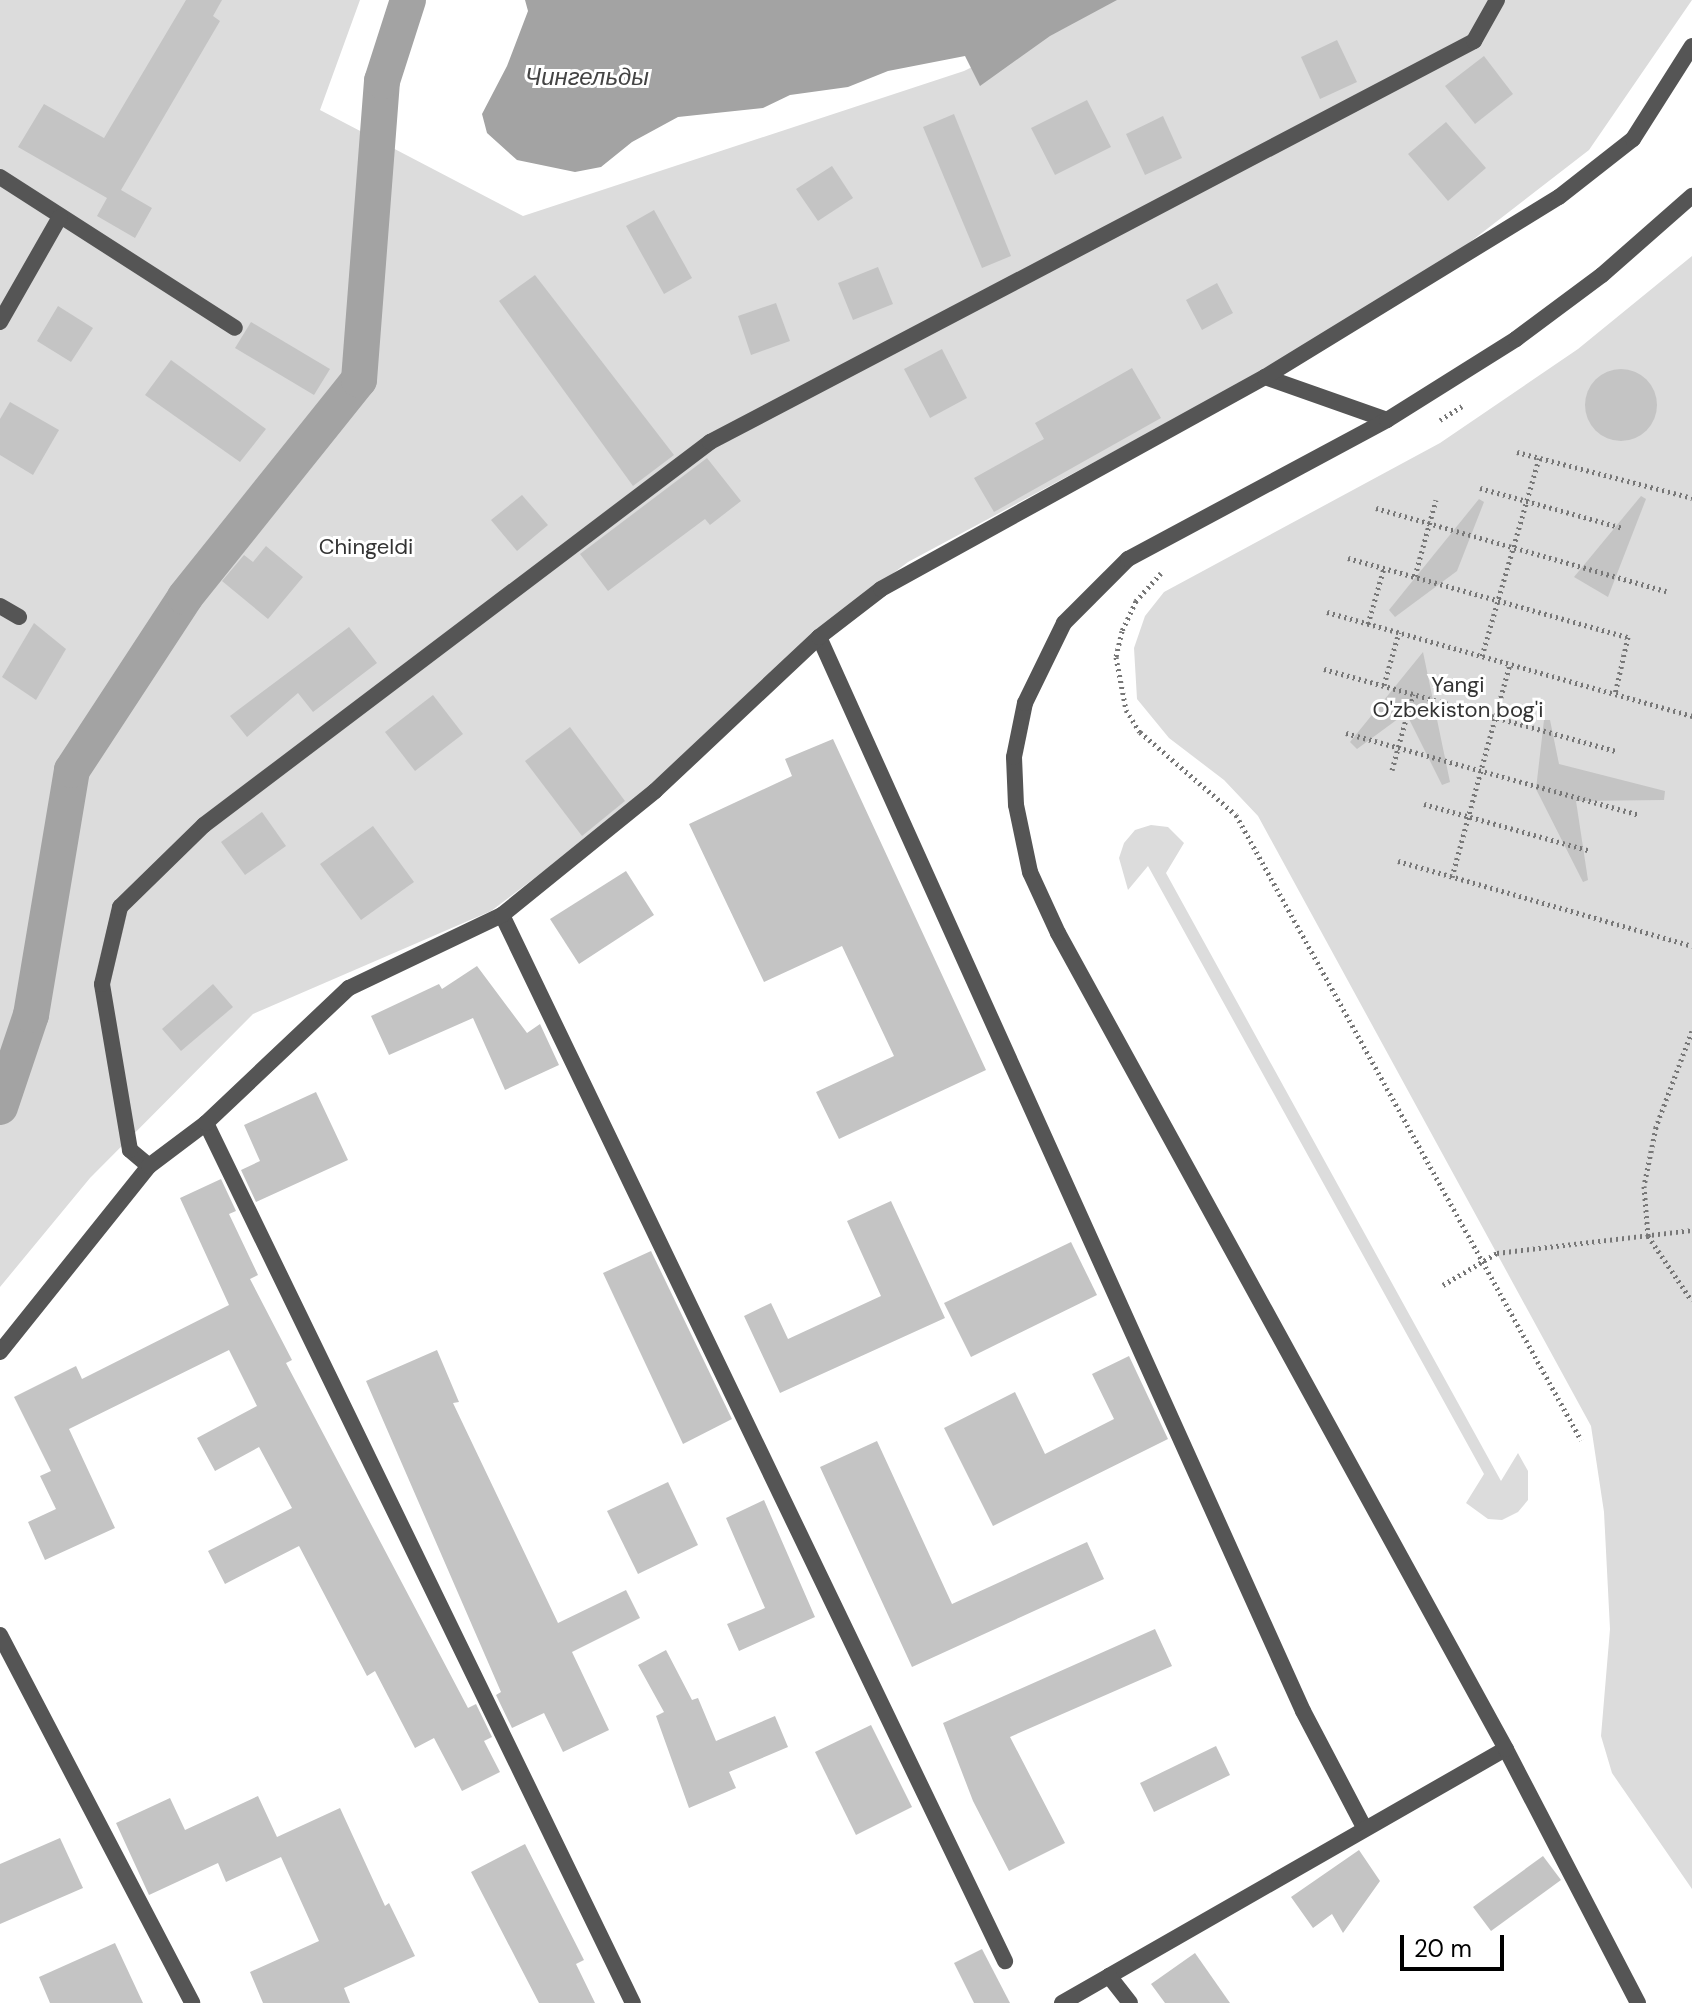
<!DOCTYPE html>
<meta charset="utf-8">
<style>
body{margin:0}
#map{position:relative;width:1692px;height:2003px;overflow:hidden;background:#fff;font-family:"DM Sans",sans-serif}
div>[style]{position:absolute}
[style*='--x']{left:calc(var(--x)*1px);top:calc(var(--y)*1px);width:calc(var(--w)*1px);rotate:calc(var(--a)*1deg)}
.green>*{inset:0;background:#dcdcdc}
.water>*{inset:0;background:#a3a3a3}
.canal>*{height:36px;margin:-18px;padding:0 18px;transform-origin:18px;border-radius:18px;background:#a3a3a3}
.building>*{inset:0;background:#c4c4c4}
.round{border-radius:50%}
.path>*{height:5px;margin-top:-2.5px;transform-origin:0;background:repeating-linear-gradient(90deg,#777 0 2px,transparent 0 6px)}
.minor>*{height:16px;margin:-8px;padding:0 8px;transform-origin:8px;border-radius:8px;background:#555}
span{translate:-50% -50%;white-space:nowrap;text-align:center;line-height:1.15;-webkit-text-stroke:6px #fff;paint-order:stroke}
.park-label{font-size:22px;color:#333}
.water-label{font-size:24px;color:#444;font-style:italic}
.scale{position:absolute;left:1400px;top:1935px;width:104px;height:36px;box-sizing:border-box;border:4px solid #000;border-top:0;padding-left:10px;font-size:24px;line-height:28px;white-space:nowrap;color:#000;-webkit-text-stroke:6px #fff;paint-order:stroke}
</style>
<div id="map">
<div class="green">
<div style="clip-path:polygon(0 0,360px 0,320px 110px,523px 216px,964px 71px,1109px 0,1692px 0,1589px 150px,1443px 263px,1262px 372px,908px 562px,815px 633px,647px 793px,491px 911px,253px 1014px,90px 1178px,0 1287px)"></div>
<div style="clip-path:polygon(1692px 256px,1692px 1889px,1612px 1773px,1601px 1736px,1610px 1629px,1604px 1512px,1591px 1426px,1258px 816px,1224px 780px,1169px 738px,1137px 699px,1134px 648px,1145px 616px,1164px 592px,1440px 443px,1578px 349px)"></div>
<div style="clip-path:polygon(1151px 825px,1168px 827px,1184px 843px,1166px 873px,1501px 1481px,1518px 1453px,1528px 1471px,1528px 1500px,1518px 1512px,1502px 1520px,1488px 1519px,1466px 1503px,1484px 1474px,1148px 866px,1128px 890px,1119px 858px,1124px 843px,1135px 830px)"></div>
</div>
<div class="water">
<div style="clip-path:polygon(525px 0,1117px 0,1050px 36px,980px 86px,965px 56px,888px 71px,848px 87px,790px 95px,763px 108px,678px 117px,632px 142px,601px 167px,575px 172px,517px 160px,487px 133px,482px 114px,507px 66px,528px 11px)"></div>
</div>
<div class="canal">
<div style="--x:0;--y:1107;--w:97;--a:-71.4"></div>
<div style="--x:31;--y:1015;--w:248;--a:-80.5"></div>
<div style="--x:72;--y:770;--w:207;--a:-56.8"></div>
<div style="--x:185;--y:597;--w:278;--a:-51.3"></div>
<div style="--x:359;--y:380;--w:300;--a:-85.6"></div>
<div style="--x:382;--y:81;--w:85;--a:-72.2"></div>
</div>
<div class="building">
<div style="clip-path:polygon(186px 0,222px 0,213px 16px,220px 21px,121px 190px,152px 208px,135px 238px,97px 216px,107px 198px,18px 147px,44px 104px,104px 138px)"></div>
<div style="clip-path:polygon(1337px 40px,1357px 82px,1320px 99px,1301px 57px)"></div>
<div style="clip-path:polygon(1484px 56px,1513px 94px,1475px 124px,1445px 86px)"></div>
<div style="clip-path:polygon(1087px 100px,1111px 147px,1055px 175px,1031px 128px)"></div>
<div style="clip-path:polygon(954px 114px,1011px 256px,982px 268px,923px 127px)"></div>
<div style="clip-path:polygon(1163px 116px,1182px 158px,1145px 175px,1126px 134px)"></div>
<div style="clip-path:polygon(1446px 122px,1486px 168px,1448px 201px,1408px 154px)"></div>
<div style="clip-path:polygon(832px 166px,853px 198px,818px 221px,796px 189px)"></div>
<div style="clip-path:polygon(654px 210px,692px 278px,664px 294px,626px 226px)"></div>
<div style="clip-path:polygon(878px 267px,893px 304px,853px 320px,838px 283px)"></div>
<div style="clip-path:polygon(535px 275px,674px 455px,633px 486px,499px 301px)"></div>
<div style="clip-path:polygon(1217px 283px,1233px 313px,1202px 330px,1186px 300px)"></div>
<div style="clip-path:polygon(776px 303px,790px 341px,751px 355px,738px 316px)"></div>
<div style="clip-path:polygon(58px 306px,93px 328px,71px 362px,37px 341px)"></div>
<div style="clip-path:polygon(251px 322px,330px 369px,314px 395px,235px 348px)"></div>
<div style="clip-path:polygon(942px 349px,967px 398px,930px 418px,904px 369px)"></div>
<div style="clip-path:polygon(171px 360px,266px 429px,240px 462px,145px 395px)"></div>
<div style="clip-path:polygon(1132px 368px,1161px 418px,994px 512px,974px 478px,1044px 439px,1035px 423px)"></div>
<div class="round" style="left:1585px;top:369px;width:72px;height:72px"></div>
<div style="clip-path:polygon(10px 402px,59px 430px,33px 475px,0 455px,0 419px)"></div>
<div style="clip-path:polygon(707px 458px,741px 501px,710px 525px,705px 519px,608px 591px,580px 554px)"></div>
<div style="clip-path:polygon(522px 495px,548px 525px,517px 551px,491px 520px)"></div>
<div style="clip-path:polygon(1641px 496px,1646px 499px,1608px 597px,1574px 577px)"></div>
<div style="clip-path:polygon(1479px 499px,1484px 502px,1457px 571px,1395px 617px,1389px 610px)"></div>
<div style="clip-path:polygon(266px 546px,303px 577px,268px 619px,222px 581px,244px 555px,253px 562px)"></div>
<div style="clip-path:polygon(34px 623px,66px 649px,36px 700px,2px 677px)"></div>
<div style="clip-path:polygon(349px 627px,377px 663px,313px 712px,298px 693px,247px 737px,230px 716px)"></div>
<div style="clip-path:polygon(1423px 652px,1450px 782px,1442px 785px,1406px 713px,1357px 749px,1350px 742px)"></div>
<div style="clip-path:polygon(433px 695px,463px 734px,415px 771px,385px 732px)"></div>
<div style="clip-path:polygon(1544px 720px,1550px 720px,1559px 764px,1665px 791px,1664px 800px,1576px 801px,1588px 880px,1583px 882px,1536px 789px)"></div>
<div style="clip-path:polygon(570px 727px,625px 801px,582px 836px,525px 761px)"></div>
<div style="clip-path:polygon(833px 739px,986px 1070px,839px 1139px,816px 1092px,894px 1056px,842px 946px,764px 982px,689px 824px,792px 776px,785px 759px)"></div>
<div style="clip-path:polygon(262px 812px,286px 846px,245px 875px,221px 842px)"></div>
<div style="clip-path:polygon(373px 826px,414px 882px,361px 920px,320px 864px)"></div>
<div style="clip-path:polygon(626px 871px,654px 915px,579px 964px,550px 919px)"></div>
<div style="clip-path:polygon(477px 966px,527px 1033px,540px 1024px,559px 1065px,505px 1090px,473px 1018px,389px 1055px,371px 1016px,439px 984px,442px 989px)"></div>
<div style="clip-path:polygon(213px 984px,233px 1007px,181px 1051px,162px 1029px)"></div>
<div style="clip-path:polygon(316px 1092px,348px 1160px,256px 1202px,241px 1170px,260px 1161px,244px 1125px)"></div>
<div style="clip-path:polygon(221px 1179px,236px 1211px,229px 1214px,258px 1275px,250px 1279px,292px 1360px,286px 1363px,468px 1708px,476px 1704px,492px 1737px,484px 1741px,500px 1772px,462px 1791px,434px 1738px,415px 1748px,375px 1671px,367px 1676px,299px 1546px,225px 1584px,208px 1551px,292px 1508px,259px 1447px,215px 1471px,197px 1438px,257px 1406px,229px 1350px,69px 1429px,115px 1528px,45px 1560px,28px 1522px,56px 1509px,40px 1476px,51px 1471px,14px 1397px,76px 1366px,82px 1379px,229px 1305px,180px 1198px)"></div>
<div style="clip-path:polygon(891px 1201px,945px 1318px,780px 1393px,744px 1316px,771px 1303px,788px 1339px,881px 1296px,847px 1221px)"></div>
<div style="clip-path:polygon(1071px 1242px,1097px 1295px,971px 1357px,944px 1303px)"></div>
<div style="clip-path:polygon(651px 1251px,732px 1419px,683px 1444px,603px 1273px)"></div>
<div style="clip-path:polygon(437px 1350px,459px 1402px,453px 1403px,558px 1623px,626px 1590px,640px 1618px,572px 1652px,609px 1730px,563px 1752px,544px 1713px,512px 1728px,496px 1695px,501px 1692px,366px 1381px)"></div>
<div style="clip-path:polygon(1129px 1356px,1168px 1439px,993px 1526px,944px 1428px,1015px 1392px,1045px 1454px,1114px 1419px,1092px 1374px)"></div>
<div style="clip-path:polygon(877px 1441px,952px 1604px,1087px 1542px,1104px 1579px,912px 1667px,820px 1467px)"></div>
<div style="clip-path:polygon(668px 1482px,698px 1545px,638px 1574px,607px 1511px)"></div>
<div style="clip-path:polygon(764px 1500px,815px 1617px,739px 1651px,727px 1624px,765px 1608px,726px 1518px)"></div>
<div style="clip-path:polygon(1155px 1629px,1172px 1666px,1010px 1737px,1065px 1843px,1009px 1871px,973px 1801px,943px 1723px)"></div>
<div style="clip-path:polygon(666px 1650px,692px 1700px,698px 1698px,716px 1741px,775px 1716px,788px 1747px,729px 1772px,736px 1788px,689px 1808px,656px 1716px,664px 1712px,638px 1665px)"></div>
<div style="clip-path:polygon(871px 1725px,912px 1807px,856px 1835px,815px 1752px)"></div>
<div style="clip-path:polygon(1216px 1746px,1230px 1775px,1154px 1812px,1140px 1783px)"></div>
<div style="clip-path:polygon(258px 1796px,277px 1837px,340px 1808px,385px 1906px,389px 1903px,415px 1956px,344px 1988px,350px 2003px,263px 2003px,250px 1972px,319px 1941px,281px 1857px,226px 1882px,218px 1863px,149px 1895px,116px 1823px,170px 1798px,185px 1830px)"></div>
<div style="clip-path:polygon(60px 1838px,83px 1888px,0 1924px,0 1864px)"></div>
<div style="clip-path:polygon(525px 1844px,584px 1960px,576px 1964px,595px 2003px,539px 2003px,471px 1872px)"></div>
<div style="clip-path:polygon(1359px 1850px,1380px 1881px,1343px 1933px,1332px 1914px,1313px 1928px,1291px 1897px)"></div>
<div style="clip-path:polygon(1543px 1856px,1561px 1880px,1491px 1931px,1473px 1907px)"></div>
<div style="clip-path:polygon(115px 1943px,143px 2003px,50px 2003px,39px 1977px)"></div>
<div style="clip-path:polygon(982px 1949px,1010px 2003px,974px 2003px,954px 1963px)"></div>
<div style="clip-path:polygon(1195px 1953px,1230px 2003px,1165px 2003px,1151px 1984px)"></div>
</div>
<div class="path">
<div style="--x:1440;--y:420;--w:26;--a:-32"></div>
<div style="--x:1517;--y:452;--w:181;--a:14.7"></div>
<div style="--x:1480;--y:488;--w:148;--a:15.6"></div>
<div style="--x:1376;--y:508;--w:302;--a:16"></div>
<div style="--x:1348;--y:558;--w:291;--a:15.8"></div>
<div style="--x:1628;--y:637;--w:58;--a:102.8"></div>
<div style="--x:1161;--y:573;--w:38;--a:132"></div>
<div style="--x:1136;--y:601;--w:33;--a:115"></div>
<div style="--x:1122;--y:631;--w:27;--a:103"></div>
<div style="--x:1116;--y:657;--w:54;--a:79.3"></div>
<div style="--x:1126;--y:710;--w:26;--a:58"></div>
<div style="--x:1140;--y:732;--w:127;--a:40.8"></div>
<div style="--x:1236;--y:815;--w:714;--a:61.1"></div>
<div style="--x:1415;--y:576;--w:79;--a:-74.6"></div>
<div style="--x:1327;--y:612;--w:380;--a:15.9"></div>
<div style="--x:1368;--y:624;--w:58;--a:-74.1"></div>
<div style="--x:1482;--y:656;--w:206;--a:-73.9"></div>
<div style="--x:1324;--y:669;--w:303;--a:15.7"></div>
<div style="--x:1384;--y:685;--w:55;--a:-74.2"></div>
<div style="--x:1346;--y:733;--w:305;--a:15.6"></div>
<div style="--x:1392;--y:770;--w:79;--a:-74.6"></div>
<div style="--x:1424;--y:804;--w:173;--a:15.7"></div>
<div style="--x:1398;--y:861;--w:306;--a:16.1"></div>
<div style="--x:1452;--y:877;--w:221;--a:-74.8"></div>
<div style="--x:1692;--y:1031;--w:103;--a:110.6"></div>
<div style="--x:1656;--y:1127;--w:60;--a:101.5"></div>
<div style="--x:1644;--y:1186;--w:50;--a:85.4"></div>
<div style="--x:1648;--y:1236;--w:78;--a:55.9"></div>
<div style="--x:1443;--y:1285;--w:63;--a:-30.7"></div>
<div style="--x:1497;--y:1253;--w:196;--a:-6.7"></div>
</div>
<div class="minor">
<div style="--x:0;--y:177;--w:279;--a:32.7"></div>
<div style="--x:0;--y:322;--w:121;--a:-60.3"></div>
<div style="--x:1265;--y:377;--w:129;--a:19.4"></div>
<div style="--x:0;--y:606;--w:22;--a:30"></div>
<div style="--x:819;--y:637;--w:1178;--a:65.74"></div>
<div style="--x:1303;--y:1711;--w:133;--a:62.3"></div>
<div style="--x:502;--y:915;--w:1161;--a:64.32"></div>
<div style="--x:206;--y:1123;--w:978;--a:64.12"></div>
<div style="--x:149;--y:1166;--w:25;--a:-140"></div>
<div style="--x:130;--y:1150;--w:168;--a:-99.6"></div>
<div style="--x:102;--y:984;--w:79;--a:-76.8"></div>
<div style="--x:120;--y:907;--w:117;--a:-44.3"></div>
<div style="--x:204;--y:825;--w:635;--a:-37.12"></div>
<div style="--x:710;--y:442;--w:863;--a:-27.69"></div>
<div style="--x:1474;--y:41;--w:47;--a:-60.7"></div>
<div style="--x:0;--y:1352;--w:238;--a:-51.3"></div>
<div style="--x:149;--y:1166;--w:71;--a:-37"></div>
<div style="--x:206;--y:1123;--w:197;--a:-43.4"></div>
<div style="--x:349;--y:988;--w:170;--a:-25.5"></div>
<div style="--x:502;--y:915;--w:197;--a:-39"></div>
<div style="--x:655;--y:791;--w:225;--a:-43.2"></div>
<div style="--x:819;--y:637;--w:78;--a:-37.7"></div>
<div style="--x:881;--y:589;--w:439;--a:-28.9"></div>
<div style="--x:1265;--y:377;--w:345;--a:-31.5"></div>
<div style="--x:1559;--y:197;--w:94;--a:-38.1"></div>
<div style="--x:1633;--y:139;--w:110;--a:-57.6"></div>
<div style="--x:0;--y:1635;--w:415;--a:62.4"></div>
<div style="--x:1109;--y:1976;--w:457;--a:-29.8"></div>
<div style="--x:1062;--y:2003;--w:54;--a:-29.9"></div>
<div style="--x:1109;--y:1976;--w:34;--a:52"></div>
<div style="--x:1638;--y:2003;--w:286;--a:-117.5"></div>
<div style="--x:1506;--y:1749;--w:931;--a:-118.77"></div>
<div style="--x:1058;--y:933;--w:67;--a:-114.7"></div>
<div style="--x:1030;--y:872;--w:68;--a:-101.8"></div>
<div style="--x:1016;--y:805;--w:48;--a:-92.4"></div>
<div style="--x:1014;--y:757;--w:55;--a:-78.5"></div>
<div style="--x:1025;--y:703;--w:89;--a:-64"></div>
<div style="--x:1064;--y:623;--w:91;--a:-45"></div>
<div style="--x:1128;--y:559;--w:294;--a:-28.2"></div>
<div style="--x:1387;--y:420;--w:152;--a:-32.1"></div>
<div style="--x:1516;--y:339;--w:107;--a:-36.7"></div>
<div style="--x:1602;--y:275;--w:120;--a:-41.3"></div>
</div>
<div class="park-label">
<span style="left:366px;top:547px">Chingeldi</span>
<span style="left:1458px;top:697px">Yangi<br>O'zbekiston bog'i</span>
</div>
<div class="water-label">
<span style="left:587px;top:77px">Чингельды</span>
</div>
<div class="scale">20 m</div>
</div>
